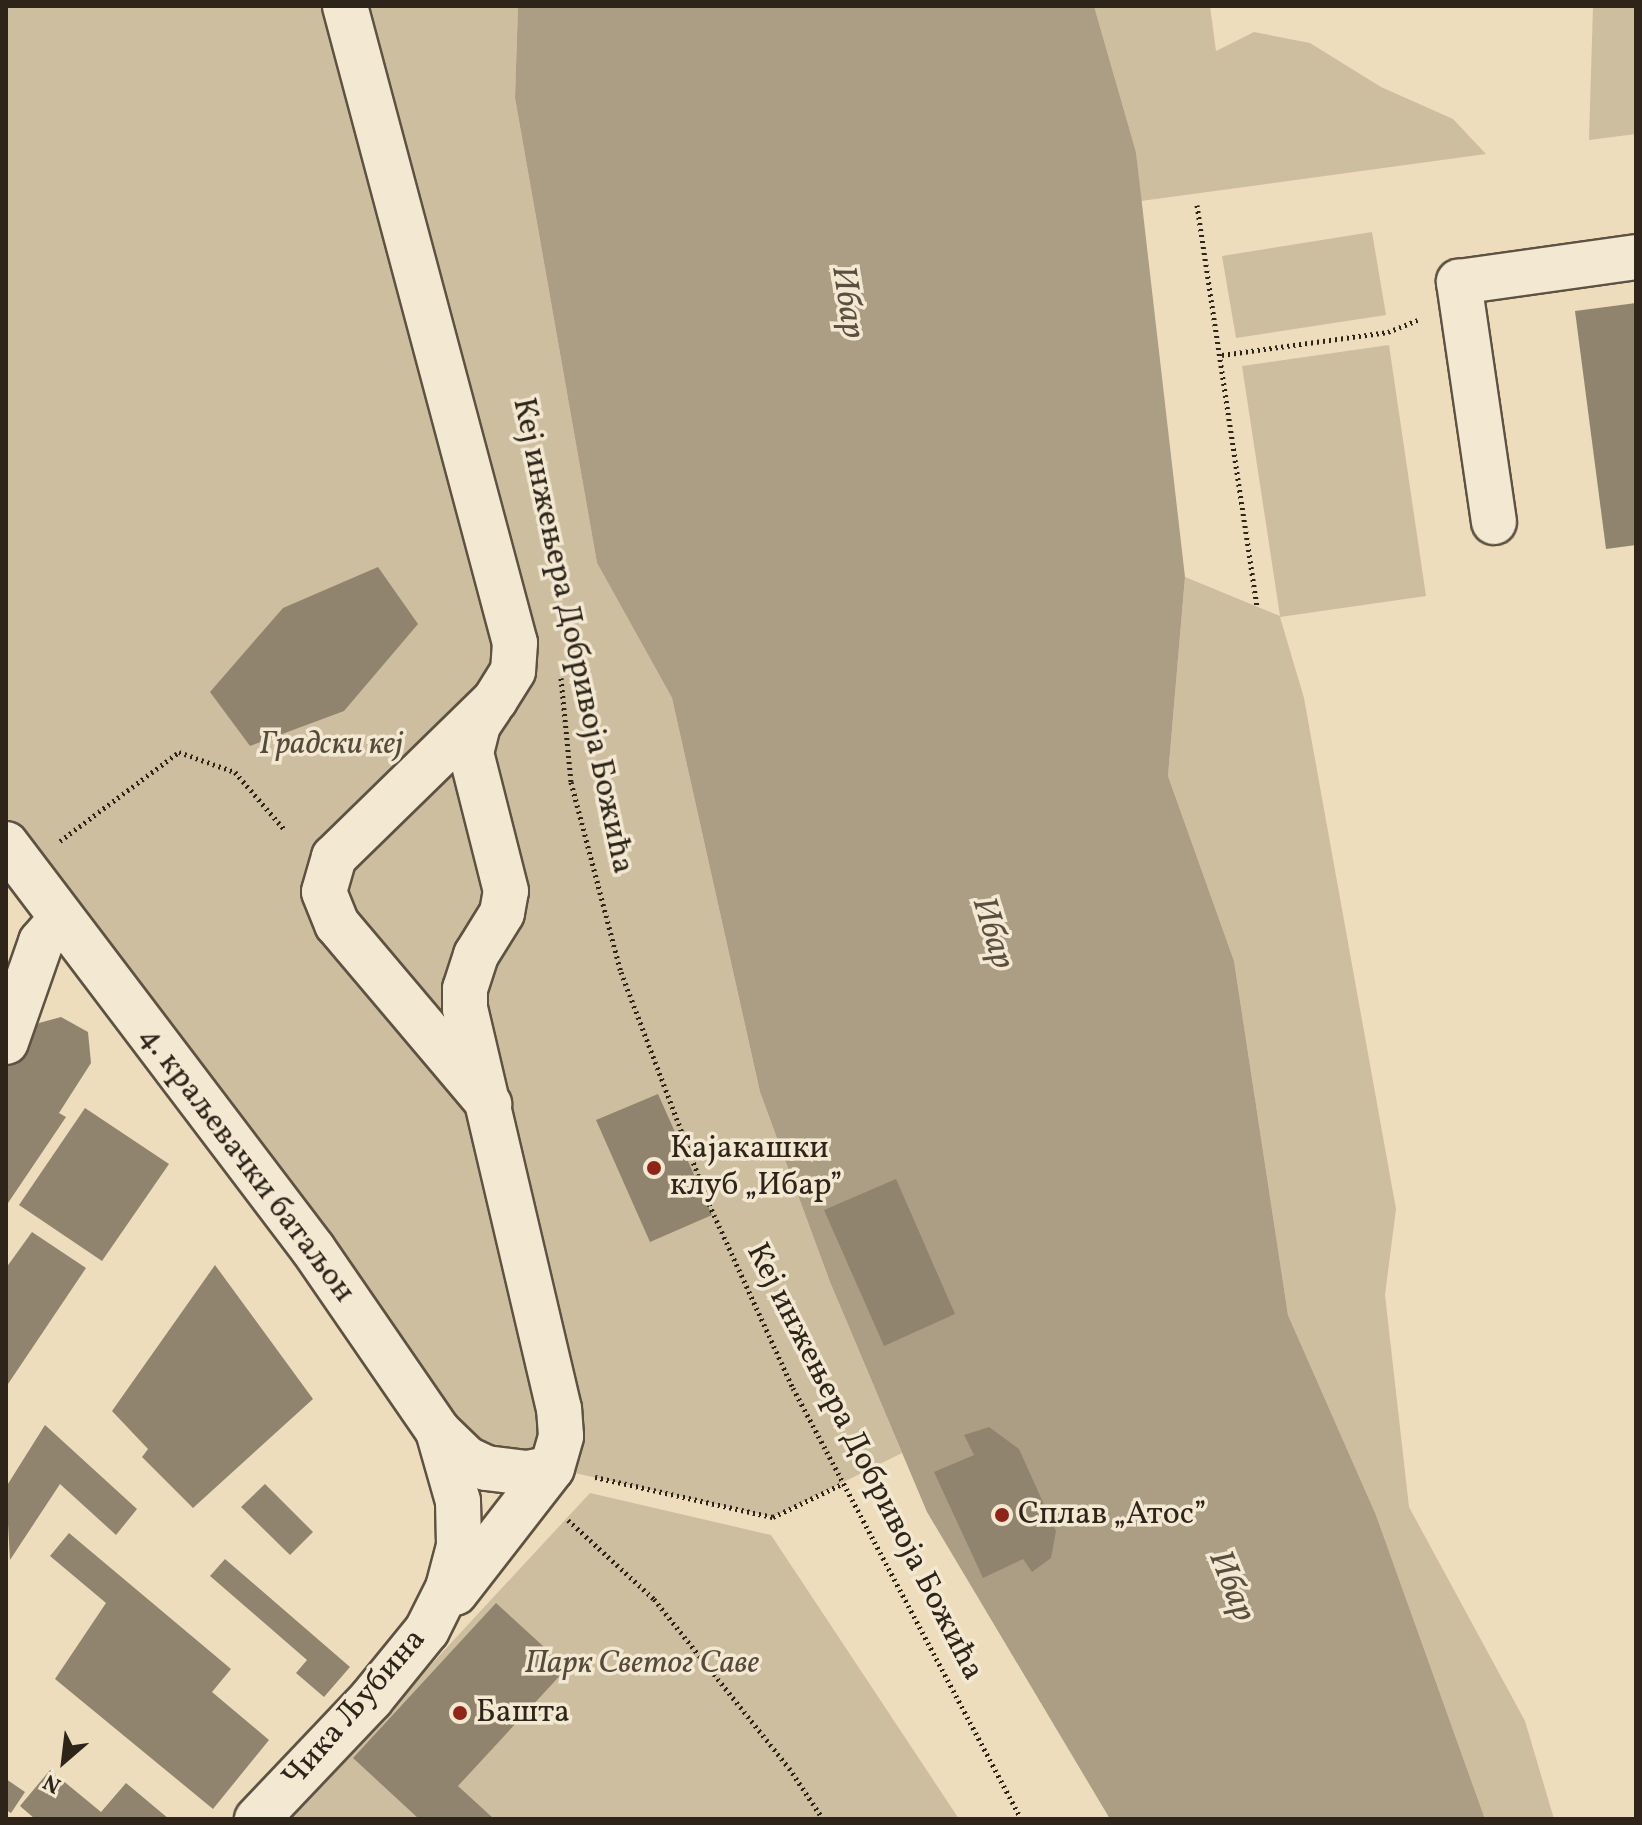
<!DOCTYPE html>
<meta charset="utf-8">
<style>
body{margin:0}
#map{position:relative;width:1642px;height:1825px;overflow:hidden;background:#edddbc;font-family:Vollkorn,serif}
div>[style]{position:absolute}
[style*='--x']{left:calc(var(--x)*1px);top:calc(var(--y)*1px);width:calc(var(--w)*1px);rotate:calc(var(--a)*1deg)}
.green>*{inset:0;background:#cdbea0}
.water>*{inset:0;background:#ac9e85}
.building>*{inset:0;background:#91846e}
.path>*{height:5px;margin-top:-2.5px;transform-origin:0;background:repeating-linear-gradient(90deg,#2e2419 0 2px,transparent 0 6px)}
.roads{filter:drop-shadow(2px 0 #5e5242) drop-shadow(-2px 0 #5e5242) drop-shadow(0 2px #5e5242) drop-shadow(0 -2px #5e5242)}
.minor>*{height:44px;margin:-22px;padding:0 22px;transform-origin:22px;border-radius:22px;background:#f3e9d3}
.dots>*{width:22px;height:22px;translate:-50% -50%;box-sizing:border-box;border:4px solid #f3e9d3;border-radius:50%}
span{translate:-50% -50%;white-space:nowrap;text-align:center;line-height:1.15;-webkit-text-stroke:7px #f3e9d3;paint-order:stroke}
.street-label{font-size:32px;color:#2e2419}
.park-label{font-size:32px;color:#564a3b;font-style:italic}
.poi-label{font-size:32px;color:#2e2419}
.left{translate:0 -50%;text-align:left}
.water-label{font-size:34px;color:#5a4f3f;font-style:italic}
.frame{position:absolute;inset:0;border:8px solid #2e2419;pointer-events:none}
.north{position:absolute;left:24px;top:1721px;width:80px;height:80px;-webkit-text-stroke:6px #f3e9d3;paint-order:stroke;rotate:208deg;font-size:22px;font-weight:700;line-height:32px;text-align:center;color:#2e2419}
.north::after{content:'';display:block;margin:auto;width:28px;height:36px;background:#2e2419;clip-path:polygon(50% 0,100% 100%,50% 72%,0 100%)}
</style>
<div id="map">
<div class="green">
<div style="clip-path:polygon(6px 6px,518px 6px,515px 98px,597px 563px,672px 698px,760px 1092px,830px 1282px,902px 1453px,773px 1517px,552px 1468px,486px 1468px,6px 843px)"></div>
<div style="clip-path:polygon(1094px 6px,1210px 6px,1216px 51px,1254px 32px,1310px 43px,1381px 87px,1453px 119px,1486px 154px,1141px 201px,1136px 152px)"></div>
<div style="clip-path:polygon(1593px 6px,1636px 6px,1636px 134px,1589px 140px)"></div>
<div style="clip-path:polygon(1372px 232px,1386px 315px,1236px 338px,1222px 256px)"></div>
<div style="clip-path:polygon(1389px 345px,1426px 596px,1280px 617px,1304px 698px,1396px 1209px,1385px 1295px,1409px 1507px,1525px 1721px,1554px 1819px,1485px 1819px,1376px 1515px,1288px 1315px,1234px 961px,1168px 776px,1185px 577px,1280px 616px,1242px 366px)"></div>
<div style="clip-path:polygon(590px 1493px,771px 1535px,959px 1819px,288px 1819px)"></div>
</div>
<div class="water">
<div style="clip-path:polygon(518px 6px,1094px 6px,1136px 152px,1185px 577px,1168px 776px,1234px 961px,1288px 1315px,1376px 1515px,1485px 1819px,1110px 1819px,927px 1512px,830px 1282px,760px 1092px,672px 698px,597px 563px,515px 98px)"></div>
</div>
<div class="building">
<div style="clip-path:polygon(1636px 303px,1636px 545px,1606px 549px,1575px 311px)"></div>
<div style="clip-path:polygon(378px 567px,418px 624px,344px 711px,250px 746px,210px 692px,283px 608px)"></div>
<div style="clip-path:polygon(61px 1017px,88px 1032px,91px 1063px,59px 1113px,66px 1117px,6px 1206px,6px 1069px,39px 1023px)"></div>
<div style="clip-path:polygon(658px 1094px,712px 1215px,650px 1242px,596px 1120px)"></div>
<div style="clip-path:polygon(85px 1108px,169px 1164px,102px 1261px,19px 1205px)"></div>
<div style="clip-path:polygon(896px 1179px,955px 1314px,884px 1346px,824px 1210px)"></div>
<div style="clip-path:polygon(32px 1232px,86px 1268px,6px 1387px,6px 1268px)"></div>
<div style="clip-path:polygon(215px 1265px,313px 1399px,193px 1508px,142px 1457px,148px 1449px,112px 1411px)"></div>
<div style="clip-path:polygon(45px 1425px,137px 1509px,116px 1535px,60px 1484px,10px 1560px,6px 1487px)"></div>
<div style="clip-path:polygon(989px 1427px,1019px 1449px,1056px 1531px,1051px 1558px,1032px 1572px,1023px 1559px,983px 1578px,934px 1472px,974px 1455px,964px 1435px)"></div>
<div style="clip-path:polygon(265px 1484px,313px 1532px,290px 1555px,241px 1507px)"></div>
<div style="clip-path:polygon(69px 1533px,231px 1669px,212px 1692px,269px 1740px,213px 1809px,55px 1679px,106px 1603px,50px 1556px)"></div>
<div style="clip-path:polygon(225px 1559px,350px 1667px,324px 1697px,296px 1673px,307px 1660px,210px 1576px)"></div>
<div style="clip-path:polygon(496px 1603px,567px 1668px,458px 1786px,494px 1819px,419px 1819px,353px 1758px)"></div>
<div style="clip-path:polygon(50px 1770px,101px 1812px,126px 1783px,169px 1819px,35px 1819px,20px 1806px)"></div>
<div style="clip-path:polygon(6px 1779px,25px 1792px,11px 1813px,6px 1810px)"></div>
</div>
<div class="path">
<div style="--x:1197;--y:205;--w:405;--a:81.5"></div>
<div style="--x:1222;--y:355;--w:168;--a:-7.9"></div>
<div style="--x:1388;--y:332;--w:32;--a:-22"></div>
<div style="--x:561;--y:678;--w:104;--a:84.5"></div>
<div style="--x:571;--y:782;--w:196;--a:75.3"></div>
<div style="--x:621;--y:972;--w:248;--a:69.2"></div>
<div style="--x:709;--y:1204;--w:202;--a:65.5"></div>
<div style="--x:793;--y:1388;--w:488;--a:62.1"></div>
<div style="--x:60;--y:841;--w:149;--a:-36.8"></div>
<div style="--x:179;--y:752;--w:59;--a:19.7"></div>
<div style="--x:235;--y:772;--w:75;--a:49.3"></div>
<div style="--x:595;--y:1477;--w:182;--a:12.7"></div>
<div style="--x:773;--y:1517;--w:76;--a:-25.6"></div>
<div style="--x:568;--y:1520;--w:117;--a:42.6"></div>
<div style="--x:654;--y:1599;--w:216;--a:51.4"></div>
<div style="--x:789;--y:1768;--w:61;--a:56.3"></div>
</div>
<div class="roads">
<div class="minor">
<div style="--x:345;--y:6;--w:659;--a:75.06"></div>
<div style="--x:515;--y:643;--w:28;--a:94"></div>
<div style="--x:513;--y:671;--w:34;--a:122"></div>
<div style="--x:495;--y:700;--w:225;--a:135.7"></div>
<div style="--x:334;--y:857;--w:36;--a:106"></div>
<div style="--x:324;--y:892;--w:35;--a:68"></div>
<div style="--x:337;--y:924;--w:236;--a:49.8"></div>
<div style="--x:1494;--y:522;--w:243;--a:-98.3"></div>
<div style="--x:1459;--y:282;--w:179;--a:-8"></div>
<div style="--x:6;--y:844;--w:508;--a:52.84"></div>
<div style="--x:313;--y:1249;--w:221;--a:55.5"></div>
<div style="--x:438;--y:1431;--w:73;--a:74.1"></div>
<div style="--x:458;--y:1501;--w:45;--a:88.7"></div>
<div style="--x:459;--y:1546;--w:43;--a:104.7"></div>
<div style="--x:448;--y:1588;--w:47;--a:116.6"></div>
<div style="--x:427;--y:1630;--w:89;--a:129.1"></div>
<div style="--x:371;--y:1699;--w:166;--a:133.5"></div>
<div style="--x:6;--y:1042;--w:106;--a:-70.7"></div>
<div style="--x:41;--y:942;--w:30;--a:-49"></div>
<div style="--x:438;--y:1431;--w:40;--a:44"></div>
<div style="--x:467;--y:1459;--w:21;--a:25"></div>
<div style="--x:486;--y:1468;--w:41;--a:7"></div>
<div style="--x:527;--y:1473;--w:25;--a:-11"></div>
<div style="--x:455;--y:1593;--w:158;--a:-52.2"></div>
<div style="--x:552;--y:1468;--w:33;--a:-74"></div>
<div style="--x:561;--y:1436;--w:27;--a:-94"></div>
<div style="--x:559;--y:1409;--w:411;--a:-103.2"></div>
<div style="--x:465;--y:1009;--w:20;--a:-90"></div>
<div style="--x:465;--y:989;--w:36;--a:-72"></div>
<div style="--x:476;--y:955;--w:49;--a:-58.2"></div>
<div style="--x:502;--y:913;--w:22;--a:-80"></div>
<div style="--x:506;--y:891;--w:142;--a:-104.2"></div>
<div style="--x:471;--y:753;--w:29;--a:-76"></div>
<div style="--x:478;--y:725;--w:22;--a:-56"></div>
</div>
</div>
<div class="dots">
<div style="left:654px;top:1168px;background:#8f2418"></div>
<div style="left:1002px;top:1515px;background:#8f2418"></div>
<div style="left:460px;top:1713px;background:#8f2418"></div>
</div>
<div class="street-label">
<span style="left:572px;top:636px;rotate:78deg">Кеј инжењера Добривоја Божића</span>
<span style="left:246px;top:1165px;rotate:53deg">4. краљевачки батаљон</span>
<span style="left:864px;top:1462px;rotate:63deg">Кеј инжењера Добривоја Божића</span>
<span style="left:355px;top:1709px;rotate:-49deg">Чика Љубина</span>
</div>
<div class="park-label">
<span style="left:331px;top:745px">Градски кеј</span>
<span style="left:642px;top:1664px">Парк Светог Саве</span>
</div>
<div class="poi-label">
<span class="left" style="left:670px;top:1168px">Кајакашки<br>клуб „Ибар”</span>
<span class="left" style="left:1018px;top:1515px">Сплав „Атос”</span>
<span class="left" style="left:476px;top:1713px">Башта</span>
</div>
<div class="water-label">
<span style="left:847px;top:302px;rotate:81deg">Ибар</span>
<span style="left:992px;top:933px;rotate:73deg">Ибар</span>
<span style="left:1231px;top:1586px;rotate:68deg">Ибар</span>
</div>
<div class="frame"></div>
<div class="north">N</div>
</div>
